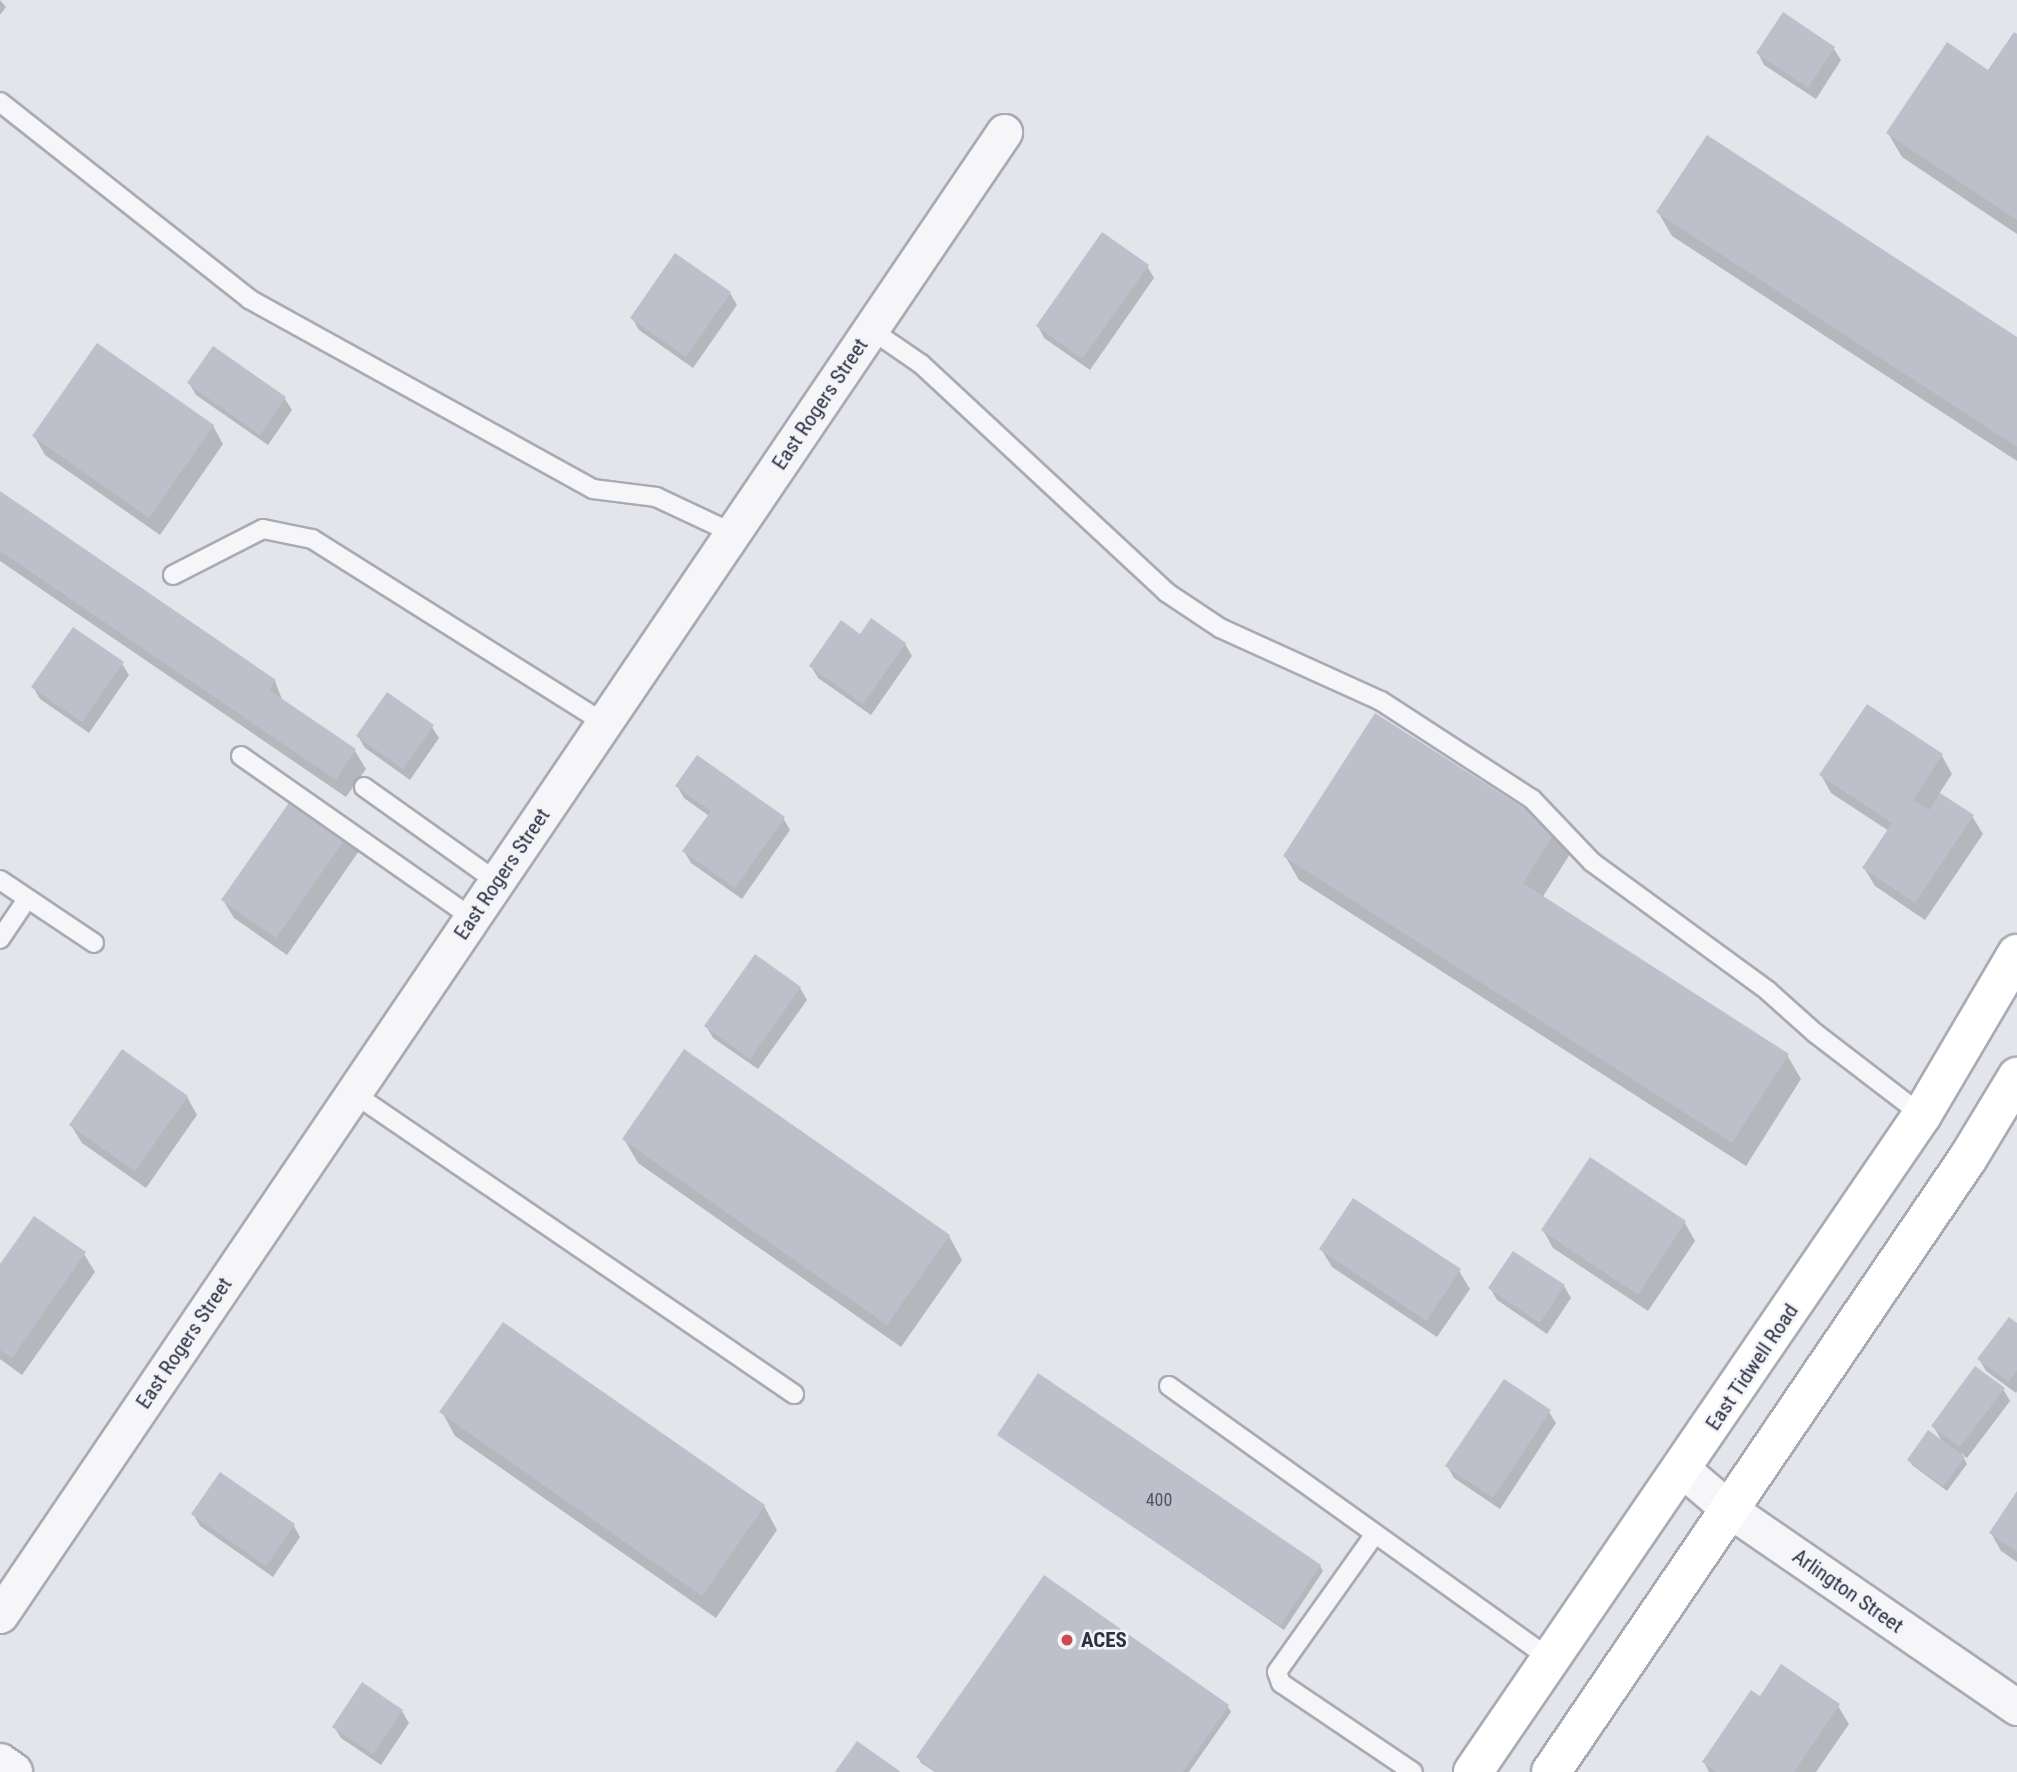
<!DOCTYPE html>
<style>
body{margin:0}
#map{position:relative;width:2017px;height:1772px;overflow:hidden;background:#e3e5eb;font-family:"Roboto Condensed",sans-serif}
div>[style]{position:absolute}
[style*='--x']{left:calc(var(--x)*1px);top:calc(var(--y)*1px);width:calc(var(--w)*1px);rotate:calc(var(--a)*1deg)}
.shadow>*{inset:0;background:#0003}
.building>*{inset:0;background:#bdc0cb}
.roads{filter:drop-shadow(2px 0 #a8abb5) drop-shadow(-2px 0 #a8abb5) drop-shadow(0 2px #a8abb5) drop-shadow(0 -2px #a8abb5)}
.service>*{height:18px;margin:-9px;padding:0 9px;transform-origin:9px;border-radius:9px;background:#f6f6f9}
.minor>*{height:35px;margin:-17.5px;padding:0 17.5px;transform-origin:17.5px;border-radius:17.5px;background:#f6f6f9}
.tertiary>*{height:38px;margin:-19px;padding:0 19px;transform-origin:19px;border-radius:19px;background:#f6f6f9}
.secondary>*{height:38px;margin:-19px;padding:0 19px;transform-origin:19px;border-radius:19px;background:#fff}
.dots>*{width:19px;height:19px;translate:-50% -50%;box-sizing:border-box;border:4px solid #f3f4f8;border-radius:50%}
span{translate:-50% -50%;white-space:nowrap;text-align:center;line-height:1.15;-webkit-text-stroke:5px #f3f4f8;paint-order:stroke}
.number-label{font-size:18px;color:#505465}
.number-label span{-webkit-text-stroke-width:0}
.street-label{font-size:21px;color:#2b3043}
.poi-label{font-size:21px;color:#2b3043;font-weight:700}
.left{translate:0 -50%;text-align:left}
</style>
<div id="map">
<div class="shadow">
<div style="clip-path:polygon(0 0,6px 7px,0 15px)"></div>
<div style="clip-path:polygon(1783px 14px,1834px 49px,1841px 60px,1816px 99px,1764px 65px,1758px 53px)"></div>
<div style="clip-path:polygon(2017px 36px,2017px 234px,1902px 157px,1888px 133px,1989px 72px)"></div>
<div style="clip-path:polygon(1658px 212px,2017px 339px,2017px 461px,1672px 236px)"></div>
<div style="clip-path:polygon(1147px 266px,1154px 278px,1090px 370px,1044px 338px,1038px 326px)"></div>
<div style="clip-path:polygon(730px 293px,737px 305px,693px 368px,639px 330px,632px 318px)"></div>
<div style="clip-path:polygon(213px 348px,285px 399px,292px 410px,268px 445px,196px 395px,189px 383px)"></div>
<div style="clip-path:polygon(213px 426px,223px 444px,160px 535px,45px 455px,34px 436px)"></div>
<div style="clip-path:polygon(0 493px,275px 681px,283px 702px,355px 751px,366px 769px,346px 797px,0 561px)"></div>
<div style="clip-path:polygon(860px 636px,905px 644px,912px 656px,871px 715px,818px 678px,811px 666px)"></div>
<div style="clip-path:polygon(122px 664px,129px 675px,89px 733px,40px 699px,33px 687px)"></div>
<div style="clip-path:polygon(1867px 706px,1942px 756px,1952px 774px,1939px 794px,1972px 816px,1983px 834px,1925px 920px,1875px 886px,1864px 868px,1889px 831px,1831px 793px,1821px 775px)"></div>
<div style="clip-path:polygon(432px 727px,439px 738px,410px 780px,365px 748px,358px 736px)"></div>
<div style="clip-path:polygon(677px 786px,783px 818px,790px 830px,742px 899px,691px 863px,684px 851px,709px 816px,684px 798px)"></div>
<div style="clip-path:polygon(1556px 830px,1570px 854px,1542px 898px,1787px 1055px,1801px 1079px,1746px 1166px,1299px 880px,1285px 856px)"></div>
<div style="clip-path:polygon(349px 833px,359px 851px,287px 955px,234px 918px,223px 900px)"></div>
<div style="clip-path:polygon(800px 988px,807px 1000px,758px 1069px,713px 1038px,706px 1026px)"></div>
<div style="clip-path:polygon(187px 1097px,197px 1115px,146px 1188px,82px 1143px,71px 1125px)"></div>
<div style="clip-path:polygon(624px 1139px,949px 1236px,962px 1260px,901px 1347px,638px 1163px)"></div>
<div style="clip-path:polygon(1590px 1160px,1685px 1223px,1695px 1241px,1648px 1311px,1553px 1248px,1543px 1230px)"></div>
<div style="clip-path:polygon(1321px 1249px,1459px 1271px,1470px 1289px,1437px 1337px,1332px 1267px)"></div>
<div style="clip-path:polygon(84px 1254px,95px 1272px,22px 1375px,0 1359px,0 1267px)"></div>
<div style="clip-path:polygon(1564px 1286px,1571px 1298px,1547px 1334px,1497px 1300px,1490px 1288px)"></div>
<div style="clip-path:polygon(2017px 1325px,2017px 1391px,2016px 1393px,1986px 1371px,1979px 1359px)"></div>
<div style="clip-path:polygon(2003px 1389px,2010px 1401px,1967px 1458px,1961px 1453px,1967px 1464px,1947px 1491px,1912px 1465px,1909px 1460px,1943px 1443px,1933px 1426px)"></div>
<div style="clip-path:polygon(442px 1412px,764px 1506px,777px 1530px,716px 1618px,455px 1436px)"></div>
<div style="clip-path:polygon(1549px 1412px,1556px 1423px,1500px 1509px,1454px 1478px,1447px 1466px)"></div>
<div style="clip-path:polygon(999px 1435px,1320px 1566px,1323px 1571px,1284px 1630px)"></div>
<div style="clip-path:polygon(2017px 1495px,2017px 1562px,2001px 1551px,1991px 1533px)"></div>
<div style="clip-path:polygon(193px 1514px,294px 1526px,300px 1537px,273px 1577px,200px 1526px)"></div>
<div style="clip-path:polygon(1044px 1578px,1228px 1707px,1231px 1712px,1189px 1772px,935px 1772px,921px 1763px,918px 1757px)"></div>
<div style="clip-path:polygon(1760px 1698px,1838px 1706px,1849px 1724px,1816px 1772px,1709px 1772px,1704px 1762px)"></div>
<div style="clip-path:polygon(402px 1711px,409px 1723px,381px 1765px,341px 1738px,334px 1727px)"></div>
</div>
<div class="building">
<div style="clip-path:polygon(1783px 12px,1835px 47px,1808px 88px,1756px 53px)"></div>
<div style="clip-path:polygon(2014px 32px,2017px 34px,2017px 220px,1886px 133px,1947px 42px,1988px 70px)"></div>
<div style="clip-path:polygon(1707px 135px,2017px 337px,2017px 447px,1656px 212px)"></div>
<div style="clip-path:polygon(1102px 232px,1149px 265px,1082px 359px,1036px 326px)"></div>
<div style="clip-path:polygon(675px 253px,731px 292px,686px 357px,630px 318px)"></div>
<div style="clip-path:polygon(97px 343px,214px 425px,149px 518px,32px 436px)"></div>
<div style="clip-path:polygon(213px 346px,286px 397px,260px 435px,187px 383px)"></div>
<div style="clip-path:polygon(0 491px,276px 680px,269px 690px,356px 749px,336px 780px,0 551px)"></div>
<div style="clip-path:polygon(871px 618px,906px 643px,863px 704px,809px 666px,841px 620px,860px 634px)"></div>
<div style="clip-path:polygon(73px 627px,124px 662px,82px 722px,31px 687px)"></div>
<div style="clip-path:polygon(387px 692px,434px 725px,403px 769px,356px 736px)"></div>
<div style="clip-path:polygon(1867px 704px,1943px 754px,1913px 800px,1929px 810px,1940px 793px,1974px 815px,1915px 903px,1862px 868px,1892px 823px,1819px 775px)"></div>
<div style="clip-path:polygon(1375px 713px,1557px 829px,1523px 883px,1789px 1054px,1732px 1143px,1283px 856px)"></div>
<div style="clip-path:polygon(697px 755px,785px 817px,735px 888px,682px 851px,711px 811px,675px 786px)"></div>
<div style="clip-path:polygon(295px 794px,350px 832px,276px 938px,221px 900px)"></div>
<div style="clip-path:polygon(755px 954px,801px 987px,750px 1059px,704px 1026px)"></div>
<div style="clip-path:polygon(122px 1049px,188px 1096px,135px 1171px,69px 1125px)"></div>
<div style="clip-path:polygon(684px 1049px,950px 1235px,887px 1325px,622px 1139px)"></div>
<div style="clip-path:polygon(1590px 1157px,1686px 1221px,1638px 1295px,1541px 1230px)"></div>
<div style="clip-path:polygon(1353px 1198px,1461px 1269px,1426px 1321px,1319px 1249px)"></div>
<div style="clip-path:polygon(34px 1216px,86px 1252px,12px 1358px,0 1350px,0 1264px)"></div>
<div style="clip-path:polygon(1513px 1251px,1565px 1285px,1540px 1323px,1488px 1288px)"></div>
<div style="clip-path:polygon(2009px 1317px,2017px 1323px,2017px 1370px,2009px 1382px,1977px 1359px)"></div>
<div style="clip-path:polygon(503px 1322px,765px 1505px,702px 1596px,439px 1412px)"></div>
<div style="clip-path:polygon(1975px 1366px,2005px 1388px,1960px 1447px,1931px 1426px)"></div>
<div style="clip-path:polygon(1038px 1373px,1321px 1565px,1280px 1626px,997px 1435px)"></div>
<div style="clip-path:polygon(1504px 1379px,1551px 1410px,1493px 1498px,1445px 1466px)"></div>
<div style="clip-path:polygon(1928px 1430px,1965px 1457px,1943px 1487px,1907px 1460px)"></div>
<div style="clip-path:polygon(220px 1472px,295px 1524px,266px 1566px,191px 1514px)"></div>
<div style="clip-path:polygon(2017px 1491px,2017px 1552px,1989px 1533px)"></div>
<div style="clip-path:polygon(1044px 1575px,1229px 1705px,1183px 1772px,937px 1772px,916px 1757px)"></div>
<div style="clip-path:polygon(1781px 1664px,1840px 1704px,1794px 1772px,1716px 1772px,1702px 1762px,1751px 1690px,1760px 1696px)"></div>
<div style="clip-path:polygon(362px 1682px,403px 1710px,373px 1754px,332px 1727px)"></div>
<div style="clip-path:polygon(857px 1741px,901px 1772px,835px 1772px)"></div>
</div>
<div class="roads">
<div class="service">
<div style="--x:0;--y:102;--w:318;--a:38.3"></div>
<div style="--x:249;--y:299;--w:393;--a:28.9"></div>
<div style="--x:593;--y:489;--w:64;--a:7.2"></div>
<div style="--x:656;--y:497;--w:85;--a:25.1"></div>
<div style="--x:870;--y:329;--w:62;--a:34.5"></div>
<div style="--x:921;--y:364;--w:335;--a:42.9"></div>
<div style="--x:1166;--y:592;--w:65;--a:33.7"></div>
<div style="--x:1220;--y:628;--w:177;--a:24.4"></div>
<div style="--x:1381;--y:701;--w:180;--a:33"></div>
<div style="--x:1532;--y:799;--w:87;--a:46.4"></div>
<div style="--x:1592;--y:862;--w:218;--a:36.2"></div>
<div style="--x:1768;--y:991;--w:63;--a:41.8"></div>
<div style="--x:1815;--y:1033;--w:135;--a:37.5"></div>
<div style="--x:173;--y:575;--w:101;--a:-27.1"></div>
<div style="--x:263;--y:529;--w:50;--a:11.5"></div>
<div style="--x:312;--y:539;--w:345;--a:32.2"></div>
<div style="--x:241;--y:756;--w:282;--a:35"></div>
<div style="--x:364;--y:787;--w:163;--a:35.5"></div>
<div style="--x:0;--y:880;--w:113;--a:33.8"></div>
<div style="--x:0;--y:939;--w:48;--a:-56"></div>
<div style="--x:353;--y:1093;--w:534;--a:34.32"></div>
<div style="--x:1169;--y:1386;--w:470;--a:35.6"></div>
<div style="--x:1375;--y:1534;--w:169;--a:125.4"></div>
<div style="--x:1277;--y:1672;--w:12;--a:70"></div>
<div style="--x:1281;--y:1683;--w:159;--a:34"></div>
</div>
<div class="minor">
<div style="--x:1683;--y:1470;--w:62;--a:40.4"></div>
<div style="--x:1730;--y:1510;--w:348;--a:34.5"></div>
<div style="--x:0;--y:1615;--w:1791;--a:-55.9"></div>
</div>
<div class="tertiary">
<div style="--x:0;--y:1763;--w:16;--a:35"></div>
</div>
<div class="secondary">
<div style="--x:1473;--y:1772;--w:796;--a:-55.65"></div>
<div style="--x:1922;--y:1115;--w:187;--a:-59.5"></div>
<div style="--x:1551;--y:1772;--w:742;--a:-55.82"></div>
<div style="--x:1968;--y:1158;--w:95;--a:-58.8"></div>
</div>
</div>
<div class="dots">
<div style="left:1067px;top:1640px;background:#cc4c4e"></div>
</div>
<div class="number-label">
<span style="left:1159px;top:1500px">400</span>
</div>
<div class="street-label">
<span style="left:820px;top:404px;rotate:-56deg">East Rogers Street</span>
<span style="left:502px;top:874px;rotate:-56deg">East Rogers Street</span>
<span style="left:184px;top:1343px;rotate:-56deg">East Rogers Street</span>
<span style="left:1752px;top:1367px;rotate:-56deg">East Tidwell Road</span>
<span style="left:1848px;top:1591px;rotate:35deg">Arlington Street</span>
</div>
<div class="poi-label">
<span class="left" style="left:1081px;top:1640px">ACES</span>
</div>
</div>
